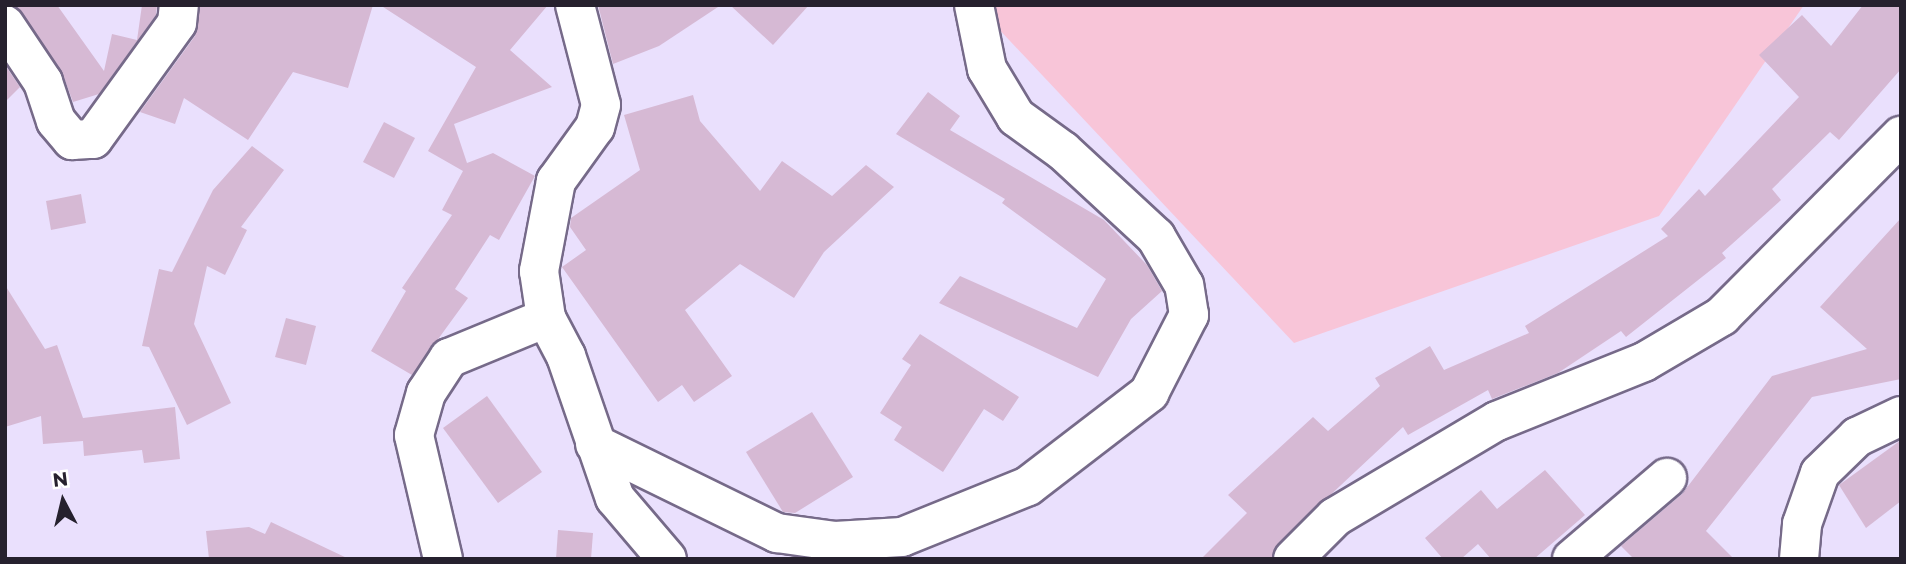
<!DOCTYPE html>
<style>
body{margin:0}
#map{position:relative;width:1906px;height:564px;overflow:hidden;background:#eae0fd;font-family:Montserrat,sans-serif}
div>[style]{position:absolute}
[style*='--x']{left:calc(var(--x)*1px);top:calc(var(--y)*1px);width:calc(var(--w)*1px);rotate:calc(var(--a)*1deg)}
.green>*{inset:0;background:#f8c5d8}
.building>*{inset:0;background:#d6b9d4}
.roads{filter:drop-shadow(2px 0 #766a89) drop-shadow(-2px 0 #766a89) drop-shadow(0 2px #766a89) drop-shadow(0 -2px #766a89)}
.street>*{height:38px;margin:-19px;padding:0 19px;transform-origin:19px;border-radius:19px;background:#fff}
.primary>*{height:38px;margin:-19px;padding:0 19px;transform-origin:19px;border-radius:19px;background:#fff}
span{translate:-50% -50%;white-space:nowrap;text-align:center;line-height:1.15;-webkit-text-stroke:6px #fff;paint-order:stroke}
.frame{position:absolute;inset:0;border:7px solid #26212e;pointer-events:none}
.north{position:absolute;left:28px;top:466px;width:70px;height:70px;-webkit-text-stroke:5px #fff;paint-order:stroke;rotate:353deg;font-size:19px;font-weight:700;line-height:28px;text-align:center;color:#26212e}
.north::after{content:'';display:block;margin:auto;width:24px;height:32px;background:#26212e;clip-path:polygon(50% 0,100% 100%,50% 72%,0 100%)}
</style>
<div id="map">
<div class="green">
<div style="clip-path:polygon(992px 5px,1804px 5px,1659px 216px,1294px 343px,995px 25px)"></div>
</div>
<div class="building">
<div style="clip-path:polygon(14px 5px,57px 5px,104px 71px,112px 34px,137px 40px,142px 5px,157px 5px,156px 15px,99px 94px,73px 102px,61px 70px)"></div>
<div style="clip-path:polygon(200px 5px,373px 5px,348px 88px,293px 72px,248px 140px,184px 98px,175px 124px,140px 112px,195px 36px)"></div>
<div style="clip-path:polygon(380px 5px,548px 5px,510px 50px,552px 87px,454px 124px,467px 163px,493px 153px,535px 176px,499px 240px,490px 235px,455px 289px,468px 298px,412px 375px,371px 351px,406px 291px,402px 288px,452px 215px,442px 210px,463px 171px,428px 151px,476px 67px)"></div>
<div style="clip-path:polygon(598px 5px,721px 5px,659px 46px,613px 64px)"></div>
<div style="clip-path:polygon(730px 5px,809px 5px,773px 45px)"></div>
<div style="clip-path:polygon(1863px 5px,1901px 5px,1901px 69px,1839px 140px,1830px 132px,1772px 189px,1781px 200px,1722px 253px,1726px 258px,1626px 337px,1621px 331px,1558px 373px,1492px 399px,1488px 390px,1408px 435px,1403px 427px,1278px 544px,1272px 559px,1201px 559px,1247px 513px,1228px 495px,1313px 417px,1328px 431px,1380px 386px,1375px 378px,1430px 346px,1444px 370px,1529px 333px,1525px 326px,1668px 236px,1661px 229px,1699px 189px,1705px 196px,1799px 97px,1759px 55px,1802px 15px,1831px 46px)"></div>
<div style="clip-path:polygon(5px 65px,20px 87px,5px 102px)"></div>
<div style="clip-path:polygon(928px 92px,960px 116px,950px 130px,1104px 220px,1147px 265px,1162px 291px,1131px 319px,1098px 377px,939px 303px,960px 276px,1077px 328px,1106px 279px,1002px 203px,1005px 199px,896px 134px)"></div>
<div style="clip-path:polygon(693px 95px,700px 121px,760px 191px,782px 161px,832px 196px,866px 165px,894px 187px,824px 252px,794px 298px,740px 264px,685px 310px,732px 376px,694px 402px,682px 385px,658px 402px,562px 267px,586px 250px,570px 227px,571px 218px,640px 170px,624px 115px)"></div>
<div style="clip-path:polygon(384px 122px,415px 138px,394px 178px,363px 162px)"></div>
<div style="clip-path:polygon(252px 146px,284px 170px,241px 227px,247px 230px,225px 275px,207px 266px,194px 324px,231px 403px,187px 425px,149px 347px,142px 346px,159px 269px,172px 272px,213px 190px)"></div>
<div style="clip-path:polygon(81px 194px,86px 223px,51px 230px,46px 201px)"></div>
<div style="clip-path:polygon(1901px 218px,1901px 379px,1812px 397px,1706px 531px,1734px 559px,1634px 559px,1621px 546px,1682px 494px,1772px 376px,1867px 349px,1820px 307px)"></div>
<div style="clip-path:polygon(5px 285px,45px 349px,57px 345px,83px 418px,175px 407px,180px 459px,144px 463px,142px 450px,84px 456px,83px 441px,43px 444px,41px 416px,5px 427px)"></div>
<div style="clip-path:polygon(286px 318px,316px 326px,306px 365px,275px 357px)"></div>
<div style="clip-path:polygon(920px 334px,1019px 397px,1003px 421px,984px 409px,943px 472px,894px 440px,902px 427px,880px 413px,911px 365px,902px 359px)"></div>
<div style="clip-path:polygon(487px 396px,542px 472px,498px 503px,443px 428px)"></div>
<div style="clip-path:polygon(812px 412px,853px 477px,795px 513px,783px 512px,746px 452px)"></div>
<div style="clip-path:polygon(1901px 440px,1901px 501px,1866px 528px,1839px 485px)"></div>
<div style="clip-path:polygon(1545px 470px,1585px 515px,1534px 559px,1491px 559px,1478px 544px,1461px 559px,1443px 559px,1425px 538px,1481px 490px,1497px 509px)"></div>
<div style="clip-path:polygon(271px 522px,349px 559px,209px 559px,206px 531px,249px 527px,265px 534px)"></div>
<div style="clip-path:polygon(558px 530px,593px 533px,591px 559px,556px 559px)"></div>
</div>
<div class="roads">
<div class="street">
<div style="--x:575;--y:5;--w:103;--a:75.4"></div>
<div style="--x:601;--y:105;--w:23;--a:105"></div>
<div style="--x:595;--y:127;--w:67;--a:125.8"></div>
<div style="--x:556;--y:181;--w:92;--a:100.7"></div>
<div style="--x:539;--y:271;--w:48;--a:81.5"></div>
<div style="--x:546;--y:318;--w:43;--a:62.2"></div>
<div style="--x:566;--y:356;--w:150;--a:71"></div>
<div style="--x:615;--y:498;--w:80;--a:49.6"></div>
<div style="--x:5;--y:25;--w:69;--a:56.3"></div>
<div style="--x:43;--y:82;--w:41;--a:71.6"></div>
<div style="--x:56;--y:121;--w:25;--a:50"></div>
<div style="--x:72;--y:140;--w:21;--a:-3"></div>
<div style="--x:93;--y:139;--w:143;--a:-54.1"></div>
<div style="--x:177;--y:23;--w:18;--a:-84"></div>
<div style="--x:595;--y:444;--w:203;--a:26.1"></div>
<div style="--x:777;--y:533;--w:59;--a:7.9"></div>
<div style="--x:835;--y:541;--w:67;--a:-3.4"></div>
<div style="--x:902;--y:537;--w:136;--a:-22"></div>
<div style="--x:1028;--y:486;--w:153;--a:-37.5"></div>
<div style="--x:1149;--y:393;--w:88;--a:-62.9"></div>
<div style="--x:1189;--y:315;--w:30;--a:-99"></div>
<div style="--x:1184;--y:285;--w:56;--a:-120.3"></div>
<div style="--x:1156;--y:237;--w:127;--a:-137.2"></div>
<div style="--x:1063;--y:151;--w:58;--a:-144.1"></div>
<div style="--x:1016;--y:117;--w:56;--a:-121.1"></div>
<div style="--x:987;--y:69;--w:65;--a:-101.5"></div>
<div style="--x:443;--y:559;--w:127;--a:-103.2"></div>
<div style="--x:414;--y:435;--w:44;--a:-74.1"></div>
<div style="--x:426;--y:393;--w:42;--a:-56.7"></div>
<div style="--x:449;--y:358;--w:105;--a:-22.4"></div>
<div style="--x:1572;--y:559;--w:125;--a:-40.5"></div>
<div style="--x:1799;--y:559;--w:35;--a:-85"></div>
<div style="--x:1802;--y:524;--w:54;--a:-70.6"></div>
<div style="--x:1820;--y:473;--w:52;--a:-44.2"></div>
<div style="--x:1857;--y:437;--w:49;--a:-25.5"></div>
</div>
<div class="primary">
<div style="--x:1293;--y:559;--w:59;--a:-45"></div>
<div style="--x:1335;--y:517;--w:188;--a:-30.7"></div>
<div style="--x:1497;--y:421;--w:158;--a:-21.9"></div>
<div style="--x:1644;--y:362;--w:91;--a:-30.5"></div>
<div style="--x:1722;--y:316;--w:254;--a:-45.2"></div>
</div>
</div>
<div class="frame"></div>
<div class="north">N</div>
</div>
